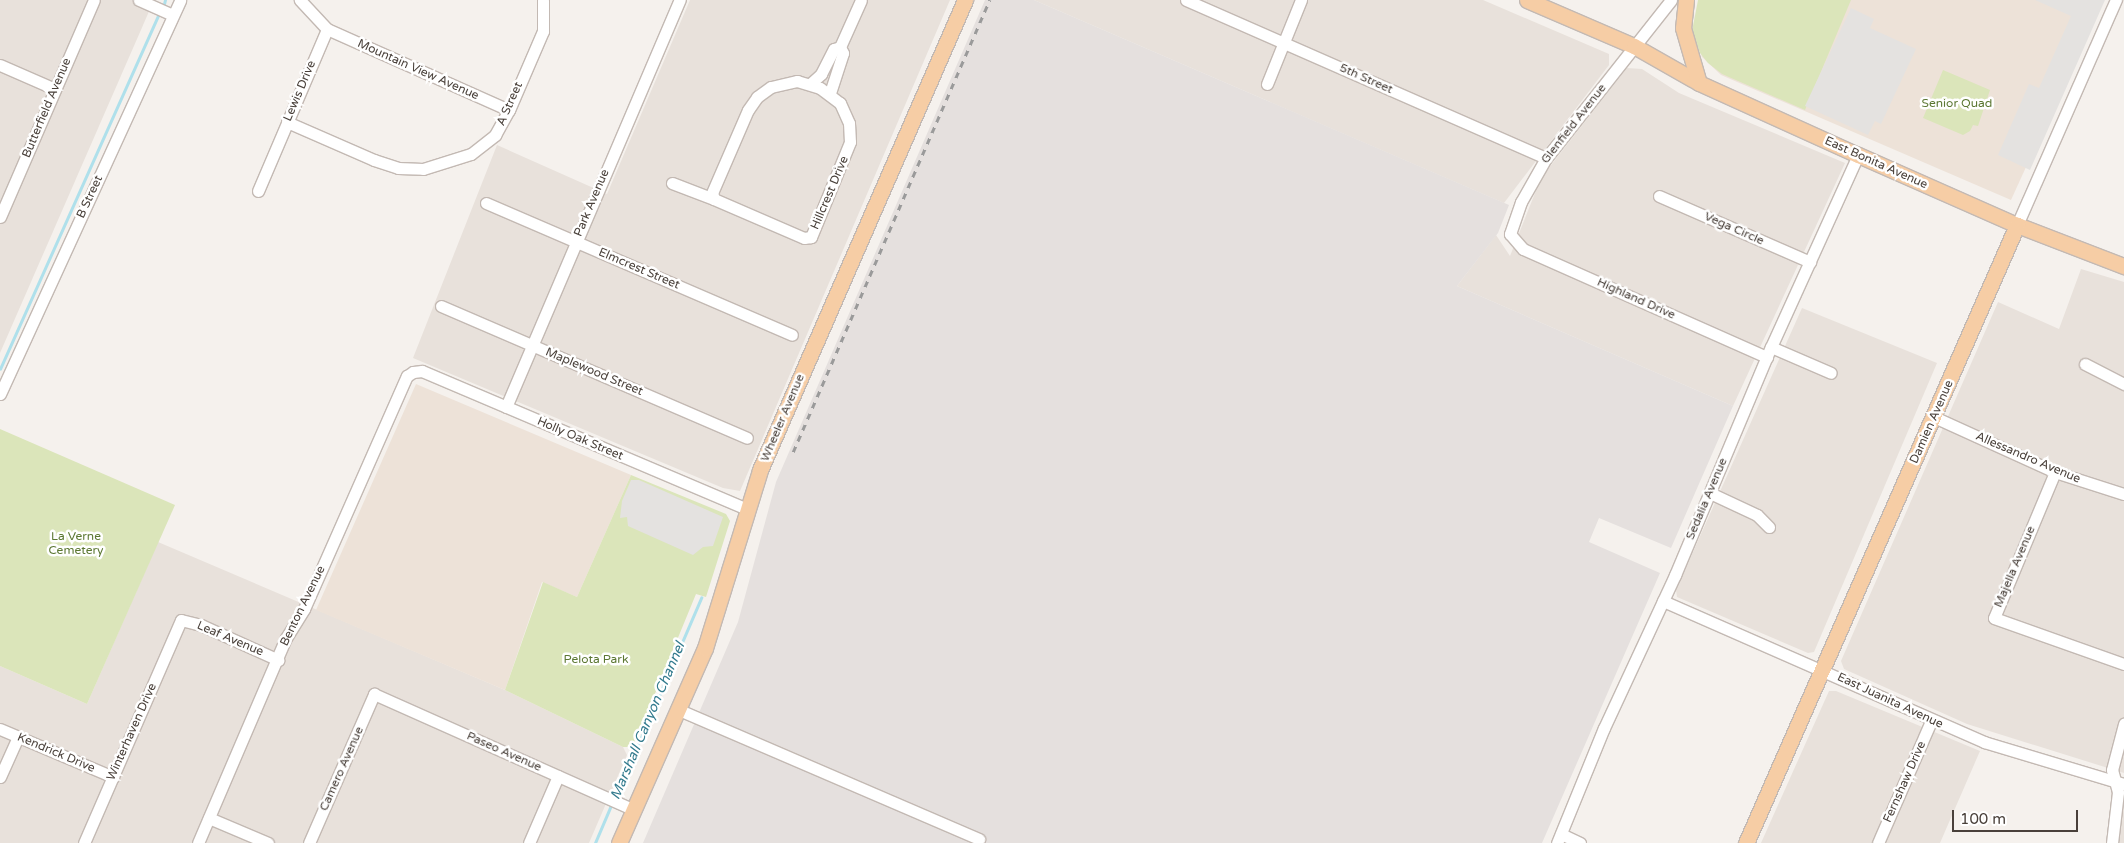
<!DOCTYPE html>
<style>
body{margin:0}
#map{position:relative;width:2124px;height:843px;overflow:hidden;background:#f5f1ed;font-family:"Varela Round",sans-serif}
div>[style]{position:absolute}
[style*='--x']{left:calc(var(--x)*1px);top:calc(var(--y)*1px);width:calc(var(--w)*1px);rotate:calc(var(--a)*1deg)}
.residential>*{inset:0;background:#e8e1db}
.industrial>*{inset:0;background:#e5e0de}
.education>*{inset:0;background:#ede2d8}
.green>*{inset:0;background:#dbe5ba}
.parking>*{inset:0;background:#e4e2e0}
.stream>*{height:2.5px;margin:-1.25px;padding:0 1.25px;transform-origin:1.25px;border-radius:1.25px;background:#afe0eb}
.roads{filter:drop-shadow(1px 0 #c3b9b3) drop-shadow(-1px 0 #c3b9b3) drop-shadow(0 1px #c3b9b3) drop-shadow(0 -1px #c3b9b3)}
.minor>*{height:11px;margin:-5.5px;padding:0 5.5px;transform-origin:5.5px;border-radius:5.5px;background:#fff}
.major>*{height:15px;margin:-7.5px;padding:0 7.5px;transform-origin:7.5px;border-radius:7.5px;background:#f6cda5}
.rail>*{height:2.5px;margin-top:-1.25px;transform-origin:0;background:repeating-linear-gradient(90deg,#9a9a9a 0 6px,transparent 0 12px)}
span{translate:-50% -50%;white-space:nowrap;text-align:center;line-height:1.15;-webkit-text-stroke:5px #fff;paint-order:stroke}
.street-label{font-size:12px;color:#49403a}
.park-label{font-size:12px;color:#5b7732}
.water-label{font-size:14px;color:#337b8e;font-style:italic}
.scale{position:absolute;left:1952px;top:810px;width:126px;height:22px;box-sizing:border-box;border:2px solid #49403a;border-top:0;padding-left:6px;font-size:15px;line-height:18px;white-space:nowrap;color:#49403a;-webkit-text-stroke:4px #fff;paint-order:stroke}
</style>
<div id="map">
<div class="residential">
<div style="clip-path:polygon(0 0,154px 0,0 353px)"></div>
<div style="clip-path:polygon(690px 0,950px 0,740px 491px,723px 488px,413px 358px,497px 145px,607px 194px)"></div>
<div style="clip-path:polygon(1034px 0,1483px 0,1609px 54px,1609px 65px,1504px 203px)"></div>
<div style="clip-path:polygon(1627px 68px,1642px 69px,1679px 93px,1845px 163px,1733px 406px,1457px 286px,1496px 235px,1510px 256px,1541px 178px)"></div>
<div style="clip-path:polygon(2081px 269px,2124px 282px,2124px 773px,1967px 724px,1844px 669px,1841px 661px,1998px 302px,2059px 329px)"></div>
<div style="clip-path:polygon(1802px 308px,1937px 363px,1814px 652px,1808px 653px,1677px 597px,1676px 590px)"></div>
<div style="clip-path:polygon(158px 542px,505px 690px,623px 747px,627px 755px,589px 843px,0 843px,0 666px,87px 704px)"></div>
<div style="clip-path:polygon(1829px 691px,1836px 691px,1980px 751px,1940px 843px,1761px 843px)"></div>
<div style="clip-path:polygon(2124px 800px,2124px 843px,2119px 843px)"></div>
</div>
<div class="industrial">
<div style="clip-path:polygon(985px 0,1034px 0,1509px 205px,1498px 233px,1457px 286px,1733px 406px,1671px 548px,1599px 518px,1589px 542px,1660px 573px,1542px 843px,643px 843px,738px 622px,776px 482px)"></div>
</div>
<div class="education">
<div style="clip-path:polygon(1700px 0,2102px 0,2011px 200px,1721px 75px,1702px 57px,1694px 30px)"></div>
<div style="clip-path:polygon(416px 384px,631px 475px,577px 597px,542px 582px,505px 690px,316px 610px)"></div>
</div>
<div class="green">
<div style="clip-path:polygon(1698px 0,1851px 0,1805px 110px,1722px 74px,1708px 63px,1700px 53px,1692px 31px)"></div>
<div style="clip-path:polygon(1943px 70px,1990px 90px,1978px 126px,1973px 125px,1970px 131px,1963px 135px,1923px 118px)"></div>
<div style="clip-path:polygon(0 429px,175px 505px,87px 704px,0 666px)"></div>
<div style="clip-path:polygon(631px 475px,726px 514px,730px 521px,706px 597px,696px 594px,633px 747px,623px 747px,505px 690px,543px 582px,577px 597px)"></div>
</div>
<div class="parking">
<div style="clip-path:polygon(2035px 0,2105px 0,2030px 170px,1998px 155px,2029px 84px,2039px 88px,2071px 16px)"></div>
<div style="clip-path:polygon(1851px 8px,1874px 19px,1870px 28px,1916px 49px,1881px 124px,1875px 121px,1868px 135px,1805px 106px)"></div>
<div style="clip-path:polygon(631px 480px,639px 480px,723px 517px,713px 546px,703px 547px,693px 555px,628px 526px,627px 517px,620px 518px,622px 501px)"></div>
</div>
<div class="stream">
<div style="--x:164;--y:4;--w:4;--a:-76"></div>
<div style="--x:0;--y:369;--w:387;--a:-65.9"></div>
<div style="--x:615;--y:798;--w:218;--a:-66.7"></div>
<div style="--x:595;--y:843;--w:43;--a:-67"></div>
</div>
<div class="roads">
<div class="minor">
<div style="--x:139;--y:0;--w:37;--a:24"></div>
<div style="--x:1186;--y:0;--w:393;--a:23.7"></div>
<div style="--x:1671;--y:0;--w:201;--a:128.3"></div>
<div style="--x:1546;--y:158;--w:51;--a:119.6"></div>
<div style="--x:1521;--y:202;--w:34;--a:109"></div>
<div style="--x:1510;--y:234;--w:20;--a:49"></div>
<div style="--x:1523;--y:249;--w:267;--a:23.9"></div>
<div style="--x:327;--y:29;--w:199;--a:24"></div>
<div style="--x:0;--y:65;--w:60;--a:23.6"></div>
<div style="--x:797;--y:81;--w:24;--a:17"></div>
<div style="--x:820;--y:88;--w:25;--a:37"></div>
<div style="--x:840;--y:103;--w:22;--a:66"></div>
<div style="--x:849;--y:123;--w:19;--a:87"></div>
<div style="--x:850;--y:142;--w:103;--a:112.3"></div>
<div style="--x:811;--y:237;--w:7;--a:172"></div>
<div style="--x:804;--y:238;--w:98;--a:-156.6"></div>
<div style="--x:714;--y:199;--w:6;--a:-108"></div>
<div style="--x:712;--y:193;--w:90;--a:-66.6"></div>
<div style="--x:748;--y:110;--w:16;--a:-55"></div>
<div style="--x:757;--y:97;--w:17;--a:-36"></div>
<div style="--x:771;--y:87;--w:27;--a:-13"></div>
<div style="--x:810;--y:84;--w:15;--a:-42"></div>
<div style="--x:821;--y:74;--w:28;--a:-63"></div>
<div style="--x:834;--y:49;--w:6;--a:-18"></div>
<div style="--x:840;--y:47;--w:51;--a:-65.9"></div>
<div style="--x:1267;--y:84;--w:91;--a:-68"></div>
<div style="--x:830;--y:93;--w:42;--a:-72"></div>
<div style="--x:843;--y:53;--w:7;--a:-117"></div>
<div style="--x:287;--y:122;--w:95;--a:23.6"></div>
<div style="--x:374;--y:160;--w:25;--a:18"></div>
<div style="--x:398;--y:168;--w:25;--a:2"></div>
<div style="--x:423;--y:169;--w:50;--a:-17.4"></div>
<div style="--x:471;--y:154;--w:31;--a:-38"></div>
<div style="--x:495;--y:135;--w:29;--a:-61"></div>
<div style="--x:509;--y:110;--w:86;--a:-66.7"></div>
<div style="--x:543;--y:31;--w:31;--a:-90"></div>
<div style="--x:672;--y:183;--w:45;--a:20.9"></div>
<div style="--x:258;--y:191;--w:176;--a:-66.9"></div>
<div style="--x:327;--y:29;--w:40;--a:-133"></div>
<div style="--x:1659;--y:196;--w:165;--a:23.6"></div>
<div style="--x:486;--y:203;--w:333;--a:23.3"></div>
<div style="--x:0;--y:217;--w:236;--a:-66.6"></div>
<div style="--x:2017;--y:225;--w:246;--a:-66.3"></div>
<div style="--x:441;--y:306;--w:333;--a:23.3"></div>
<div style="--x:1771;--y:347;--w:65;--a:23.4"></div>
<div style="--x:2085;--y:364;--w:44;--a:27.1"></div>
<div style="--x:0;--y:394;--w:433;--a:-65.4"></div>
<div style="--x:506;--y:407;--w:443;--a:-66.9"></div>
<div style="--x:1934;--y:417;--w:133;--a:24.4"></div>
<div style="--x:2055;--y:472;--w:72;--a:17.7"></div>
<div style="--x:2055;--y:472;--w:158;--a:112.7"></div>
<div style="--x:1994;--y:618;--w:138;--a:19.5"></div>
<div style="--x:1710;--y:493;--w:52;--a:25.1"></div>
<div style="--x:1757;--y:515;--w:17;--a:45"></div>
<div style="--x:1663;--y:601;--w:351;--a:23.7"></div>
<div style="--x:1984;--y:742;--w:146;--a:16.7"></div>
<div style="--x:677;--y:709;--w:329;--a:23.3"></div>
<div style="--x:0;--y:729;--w:123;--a:23"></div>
<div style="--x:0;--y:777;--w:44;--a:-65.8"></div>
<div style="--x:209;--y:818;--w:64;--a:23"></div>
<div style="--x:1561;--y:834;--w:21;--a:25"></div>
<div style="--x:84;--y:843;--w:243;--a:-66.5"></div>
<div style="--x:181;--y:620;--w:21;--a:14"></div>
<div style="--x:201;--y:625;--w:85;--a:24.4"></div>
<div style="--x:198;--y:843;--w:223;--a:-66.8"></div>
<div style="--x:286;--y:638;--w:34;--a:-58"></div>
<div style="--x:304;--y:609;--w:255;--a:-66.2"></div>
<div style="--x:407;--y:376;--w:7;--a:-34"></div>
<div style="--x:413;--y:372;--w:9;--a:-6"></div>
<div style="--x:422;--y:371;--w:353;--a:23"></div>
<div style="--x:309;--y:843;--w:163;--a:-66.4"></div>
<div style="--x:374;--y:694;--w:285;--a:24"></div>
<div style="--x:529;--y:843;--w:73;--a:-66.6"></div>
<div style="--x:1557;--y:843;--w:124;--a:-67.8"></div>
<div style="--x:1604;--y:728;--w:169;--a:-65.1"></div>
<div style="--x:1675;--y:575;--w:247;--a:-67.2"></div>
<div style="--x:1771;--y:347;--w:211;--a:-65.6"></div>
<div style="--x:1878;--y:843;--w:133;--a:-66.5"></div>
<div style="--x:2112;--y:843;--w:51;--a:-83.3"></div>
<div style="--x:2118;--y:792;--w:23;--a:-105"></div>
<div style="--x:2112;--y:770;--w:48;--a:-75.4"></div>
</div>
<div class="major">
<div style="--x:1527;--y:0;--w:116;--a:23.3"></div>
<div style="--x:1634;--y:46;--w:75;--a:29.6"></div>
<div style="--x:1699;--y:83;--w:175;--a:24.4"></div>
<div style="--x:1858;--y:155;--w:174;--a:23.8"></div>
<div style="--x:2017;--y:225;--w:115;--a:21"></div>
<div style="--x:1686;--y:0;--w:28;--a:96"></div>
<div style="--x:1683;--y:28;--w:57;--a:73.8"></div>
<div style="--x:619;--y:843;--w:213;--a:-66.2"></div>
<div style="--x:705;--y:648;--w:186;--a:-72.8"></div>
<div style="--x:760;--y:470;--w:513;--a:-66.43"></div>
<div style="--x:1746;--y:843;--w:675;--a:-66.32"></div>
</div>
</div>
<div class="rail">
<div style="--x:793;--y:452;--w:493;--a:-66.5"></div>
</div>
<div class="street-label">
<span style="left:418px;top:70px;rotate:24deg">Mountain View Avenue</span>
<span style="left:1366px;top:79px;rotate:24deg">5th Street</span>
<span style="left:300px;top:91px;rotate:-67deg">Lewis Drive</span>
<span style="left:510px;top:104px;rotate:-66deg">A Street</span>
<span style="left:47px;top:108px;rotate:-67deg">Butterfield Avenue</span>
<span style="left:1574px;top:124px;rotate:-52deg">Glenfield Avenue</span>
<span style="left:1876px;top:163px;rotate:24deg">East Bonita Avenue</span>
<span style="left:830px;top:193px;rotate:-67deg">Hillcrest Drive</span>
<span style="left:90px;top:197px;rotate:-65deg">B Street</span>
<span style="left:592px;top:203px;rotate:-67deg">Park Avenue</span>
<span style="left:1734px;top:229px;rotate:24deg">Vega Circle</span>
<span style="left:639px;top:269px;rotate:23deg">Elmcrest Street</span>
<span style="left:1636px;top:299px;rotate:24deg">Highland Drive</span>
<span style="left:594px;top:372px;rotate:23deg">Maplewood Street</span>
<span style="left:783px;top:418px;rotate:-67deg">Wheeler Avenue</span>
<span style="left:1932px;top:422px;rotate:-66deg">Damien Avenue</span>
<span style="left:580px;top:439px;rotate:23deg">Holly Oak Street</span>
<span style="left:2028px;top:458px;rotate:23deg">Allessandro Avenue</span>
<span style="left:1707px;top:499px;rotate:-67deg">Sedalia Avenue</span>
<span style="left:2015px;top:567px;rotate:-67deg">Majella Avenue</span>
<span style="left:303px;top:606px;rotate:-64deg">Benton Avenue</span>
<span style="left:230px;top:639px;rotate:23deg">Leaf Avenue</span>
<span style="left:1890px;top:701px;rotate:25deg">East Juanita Avenue</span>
<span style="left:132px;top:732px;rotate:-66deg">Winterhaven Drive</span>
<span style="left:504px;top:752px;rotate:24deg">Paseo Avenue</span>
<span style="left:56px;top:753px;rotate:23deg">Kendrick Drive</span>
<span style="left:342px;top:769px;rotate:-66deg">Camero Avenue</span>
<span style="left:1905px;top:782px;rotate:-66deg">Fernshaw Drive</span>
</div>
<div class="park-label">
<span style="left:1957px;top:104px">Senior Quad</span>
<span style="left:76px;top:544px">La Verne<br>Cemetery</span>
<span style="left:596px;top:660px">Pelota Park</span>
</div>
<div class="water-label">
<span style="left:648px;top:721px;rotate:-67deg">Marshall Canyon Channel</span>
</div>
<div class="scale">100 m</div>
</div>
